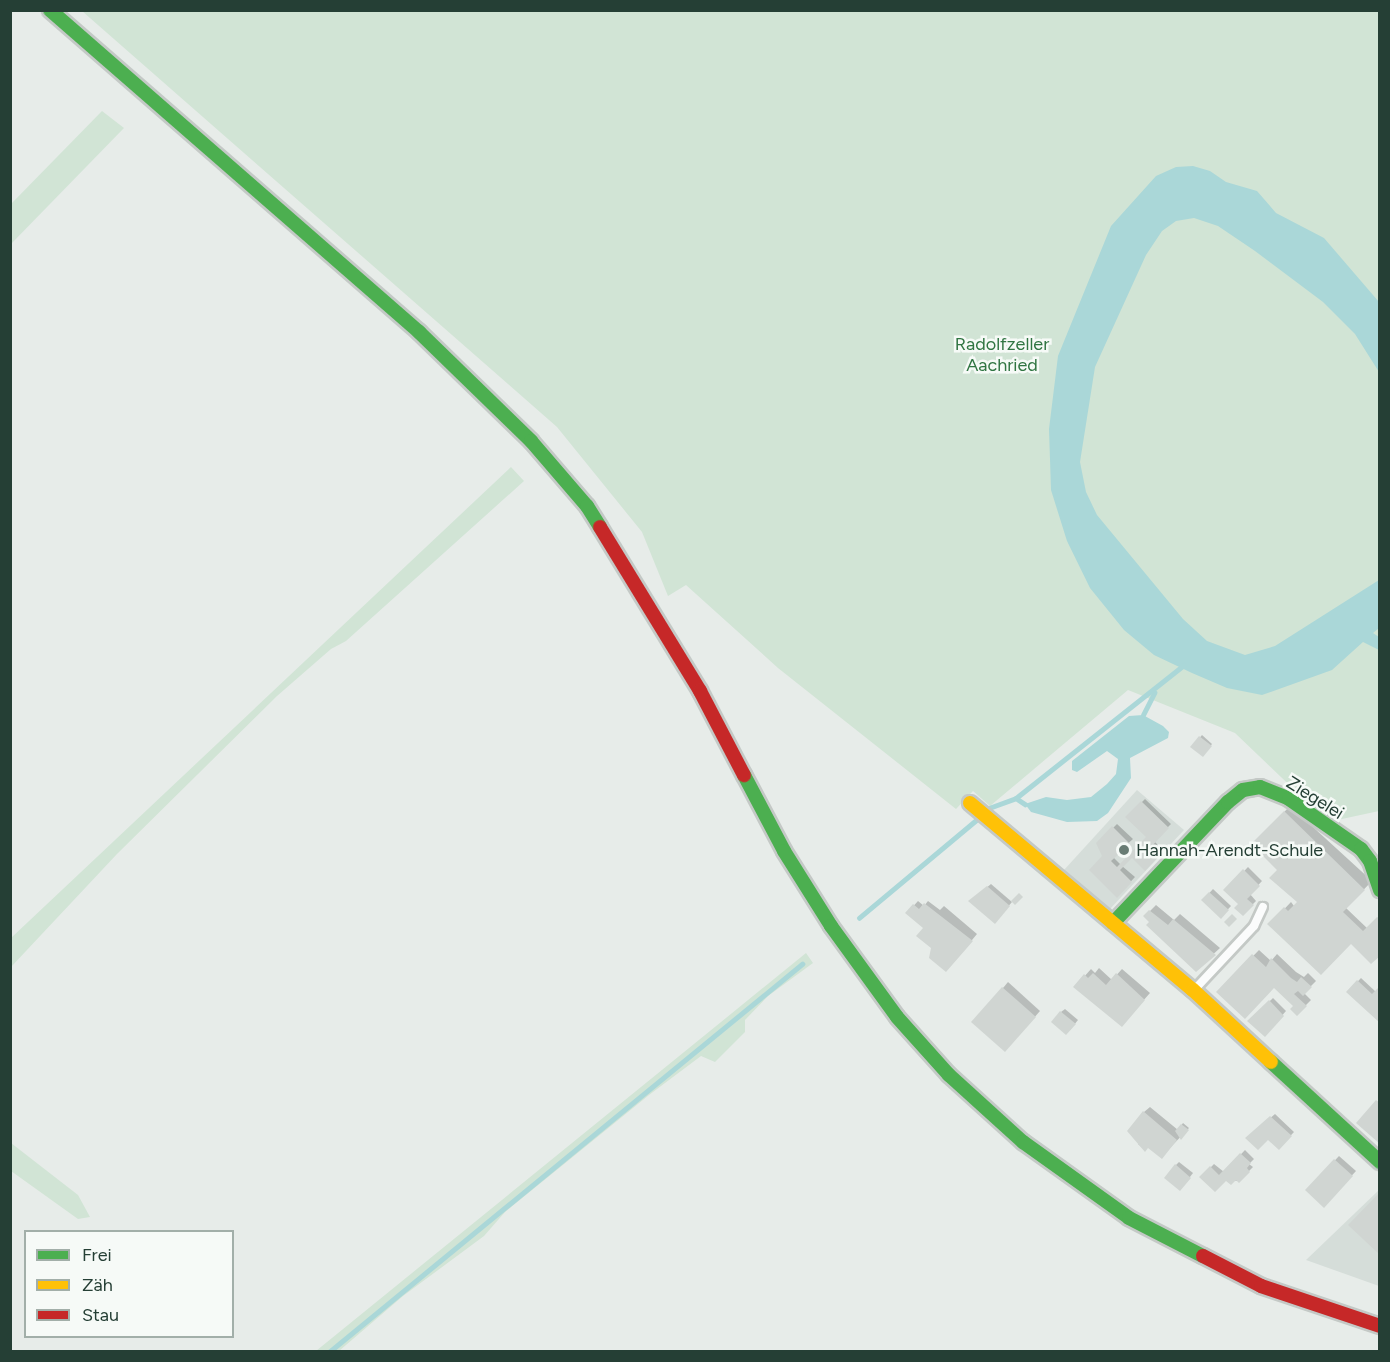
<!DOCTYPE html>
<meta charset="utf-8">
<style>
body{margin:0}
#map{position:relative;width:1390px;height:1362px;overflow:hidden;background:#e7ece9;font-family:Figtree,sans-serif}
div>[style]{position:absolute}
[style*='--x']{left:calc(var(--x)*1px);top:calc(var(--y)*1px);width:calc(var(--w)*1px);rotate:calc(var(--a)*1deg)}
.built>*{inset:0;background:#d5ddd9}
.green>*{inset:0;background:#d1e4d5}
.water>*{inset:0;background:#aad7d8}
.shadow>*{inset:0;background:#0003}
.stream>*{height:4.5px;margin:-2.25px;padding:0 2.25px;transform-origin:2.25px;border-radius:2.25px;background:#aad7d8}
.building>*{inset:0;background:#d0d5d2}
.roads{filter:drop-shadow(2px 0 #c4c9c6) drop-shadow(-2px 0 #c4c9c6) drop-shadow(0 2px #c4c9c6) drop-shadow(0 -2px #c4c9c6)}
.lane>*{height:8px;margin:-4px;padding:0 4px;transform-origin:4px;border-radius:4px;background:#fbfcfc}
.fast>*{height:14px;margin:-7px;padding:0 7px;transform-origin:7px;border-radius:7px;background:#4caf50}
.slow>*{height:14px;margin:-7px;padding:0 7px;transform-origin:7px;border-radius:7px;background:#ffc107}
.jam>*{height:14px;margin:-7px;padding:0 7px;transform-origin:7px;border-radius:7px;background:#c62828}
.dots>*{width:16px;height:16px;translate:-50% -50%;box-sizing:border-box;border:3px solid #f6faf7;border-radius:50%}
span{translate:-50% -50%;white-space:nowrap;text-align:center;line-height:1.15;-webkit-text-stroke:5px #f6faf7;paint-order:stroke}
.park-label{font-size:18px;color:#307542}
.street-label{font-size:18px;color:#253f35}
.poi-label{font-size:18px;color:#253f35}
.left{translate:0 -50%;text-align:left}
.frame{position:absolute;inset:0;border:12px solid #253f35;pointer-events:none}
.legend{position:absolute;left:24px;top:1230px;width:210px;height:108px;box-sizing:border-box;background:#f6faf7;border:2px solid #a2afa9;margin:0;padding:8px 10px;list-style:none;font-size:18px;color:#253f35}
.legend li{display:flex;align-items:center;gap:12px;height:30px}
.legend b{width:30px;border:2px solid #a2afa9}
</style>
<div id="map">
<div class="built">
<div style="clip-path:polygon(1137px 790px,1184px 830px,1109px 910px,1064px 870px)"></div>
<div style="clip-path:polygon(1379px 1190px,1379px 1286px,1306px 1260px)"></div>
</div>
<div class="green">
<div style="clip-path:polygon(82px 11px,1379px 11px,1379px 811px,1328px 822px,1235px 733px,1128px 690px,990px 806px,973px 791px,956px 809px,778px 668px,686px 585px,668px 596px,642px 532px,557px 427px)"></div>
<div style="clip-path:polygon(102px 111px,124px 128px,11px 244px,11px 204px)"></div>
<div style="clip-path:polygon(511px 467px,524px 481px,346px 641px,331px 649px,277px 696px,117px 854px,11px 967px,11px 938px)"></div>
<div style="clip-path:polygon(806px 953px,813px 963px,768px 996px,745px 1020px,745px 1032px,715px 1062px,701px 1056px,649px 1095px,505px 1212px,484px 1236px,403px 1296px,339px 1351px,316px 1351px)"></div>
<div style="clip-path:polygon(11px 1143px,78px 1195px,90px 1217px,78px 1219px,11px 1171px)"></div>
</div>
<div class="water">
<div style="clip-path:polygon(1193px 166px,1210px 171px,1226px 182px,1257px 191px,1276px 213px,1324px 238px,1379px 302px,1379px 372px,1355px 334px,1323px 302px,1255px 251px,1218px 226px,1194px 218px,1176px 221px,1162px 231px,1146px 255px,1095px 367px,1080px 462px,1086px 492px,1097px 515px,1183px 619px,1207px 641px,1245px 655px,1275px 646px,1379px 580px,1379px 628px,1373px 633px,1379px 637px,1379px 650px,1363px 642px,1332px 670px,1262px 695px,1227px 688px,1192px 673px,1154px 655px,1124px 630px,1090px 588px,1067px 541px,1051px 490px,1049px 429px,1058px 356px,1111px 226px,1156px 176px,1176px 167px)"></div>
<div style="clip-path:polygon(1143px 715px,1163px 726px,1169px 732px,1168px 738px,1130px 758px,1131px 778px,1108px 813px,1097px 821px,1067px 822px,1031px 812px,1025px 804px,1046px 797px,1067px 800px,1091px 797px,1107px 784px,1116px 774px,1118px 759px,1107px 751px,1077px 772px,1072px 770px,1072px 761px,1129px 716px)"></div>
</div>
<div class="shadow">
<div style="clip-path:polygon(1202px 735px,1212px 744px,1203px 755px,1192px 747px)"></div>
<div style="clip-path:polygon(1145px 799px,1171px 824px,1154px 841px,1163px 850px,1145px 869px,1132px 856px,1122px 866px,1135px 877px,1117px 896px,1098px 843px,1117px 824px,1133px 839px,1113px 857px,1121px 865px,1148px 837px,1127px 817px)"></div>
<div style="clip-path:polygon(1290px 806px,1372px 881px,1346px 908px,1368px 929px,1380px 917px,1380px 954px,1351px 942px,1270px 924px,1291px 902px,1294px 906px,1298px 902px,1279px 870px,1253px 844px)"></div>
<div style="clip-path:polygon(1248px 867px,1262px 881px,1250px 894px,1256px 901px,1243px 914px,1240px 904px,1226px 890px)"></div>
<div style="clip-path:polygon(991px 884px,1012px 902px,995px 922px,974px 898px)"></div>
<div style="clip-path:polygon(1213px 889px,1231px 906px,1221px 917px,1203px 900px)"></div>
<div style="clip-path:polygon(918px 901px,924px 906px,928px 901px,940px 910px,944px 906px,977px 934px,952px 964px,932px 948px,930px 922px,907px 913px)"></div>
<div style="clip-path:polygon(1156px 905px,1174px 920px,1180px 914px,1220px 948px,1196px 970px,1145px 916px)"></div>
<div style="clip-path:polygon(1259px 950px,1271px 961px,1277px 954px,1296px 972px,1304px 977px,1308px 973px,1316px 981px,1304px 993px,1311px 1000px,1297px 1014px,1295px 1006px,1274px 986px,1218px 992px)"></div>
<div style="clip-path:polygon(1099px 968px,1112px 980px,1122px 969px,1150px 993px,1127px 1019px,1075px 987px,1091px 969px,1095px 973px)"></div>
<div style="clip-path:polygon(1361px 978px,1376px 992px,1380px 1021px,1348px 992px)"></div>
<div style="clip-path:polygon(1008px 982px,1040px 1011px,1011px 1044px,1003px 988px)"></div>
<div style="clip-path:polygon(1273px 998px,1286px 1011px,1265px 1035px,1249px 1021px)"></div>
<div style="clip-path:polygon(1065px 1009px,1078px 1020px,1070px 1030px,1061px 1012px)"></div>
<div style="clip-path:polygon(1150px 1107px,1178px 1130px,1183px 1123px,1189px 1128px,1167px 1151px,1149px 1146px,1145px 1150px,1138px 1144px,1144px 1112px)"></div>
<div style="clip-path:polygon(1275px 1114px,1294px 1132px,1279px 1148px,1268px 1138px,1250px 1135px)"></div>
<div style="clip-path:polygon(1245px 1150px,1254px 1159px,1249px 1164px,1253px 1167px,1239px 1181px,1201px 1177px,1214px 1164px,1224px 1172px)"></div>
<div style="clip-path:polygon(1339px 1156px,1356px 1171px,1324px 1206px,1307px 1190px)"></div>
<div style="clip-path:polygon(1179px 1162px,1193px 1173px,1183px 1186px,1176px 1165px)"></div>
</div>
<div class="stream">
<div style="--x:1143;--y:715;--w:25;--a:-63"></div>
<div style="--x:1016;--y:798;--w:11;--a:34"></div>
<div style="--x:989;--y:808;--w:29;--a:-20"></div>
<div style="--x:1016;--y:798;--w:214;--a:-38.4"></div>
<div style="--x:859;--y:918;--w:153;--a:-39.9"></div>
<div style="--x:329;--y:1352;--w:612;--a:-39.36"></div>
</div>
<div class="building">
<div style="clip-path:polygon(1199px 736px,1212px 746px,1203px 757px,1190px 747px)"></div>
<div style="clip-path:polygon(1141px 801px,1169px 828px,1152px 846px,1161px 854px,1145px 871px,1132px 858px,1120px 870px,1132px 882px,1117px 898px,1089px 870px,1102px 856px,1096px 843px,1112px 826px,1130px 844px,1111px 861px,1117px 867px,1146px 837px,1125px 817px)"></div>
<div style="clip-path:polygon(1284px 811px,1365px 890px,1343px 912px,1363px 931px,1377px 917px,1380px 919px,1380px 956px,1371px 964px,1351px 944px,1321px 975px,1267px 924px,1284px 907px,1288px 911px,1297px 902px,1269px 878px,1277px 870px,1251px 844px)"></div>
<div style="clip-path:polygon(1243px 869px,1260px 886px,1247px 899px,1254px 905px,1243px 916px,1234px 908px,1238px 904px,1223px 890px)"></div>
<div style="clip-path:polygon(987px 886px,1010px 906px,995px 924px,968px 901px)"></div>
<div style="clip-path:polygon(1209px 892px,1229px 910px,1221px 919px,1201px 900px)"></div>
<div style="clip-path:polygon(1019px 893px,1023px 897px,1015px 905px,1011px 901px)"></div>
<div style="clip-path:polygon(924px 903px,973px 941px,946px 972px,929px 958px,931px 948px,916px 936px,923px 928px,905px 913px,913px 904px,919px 909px)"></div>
<div style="clip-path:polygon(1149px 910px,1168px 925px,1173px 919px,1216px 955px,1196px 972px,1146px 925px,1149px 922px,1143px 916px)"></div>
<div style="clip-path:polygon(1232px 914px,1237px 919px,1229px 927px,1224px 922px)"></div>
<div style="clip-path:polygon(1252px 954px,1266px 967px,1271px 958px,1291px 978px,1297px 982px,1301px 977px,1312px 987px,1303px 996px,1298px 991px,1294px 994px,1307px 1006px,1297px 1016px,1290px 1009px,1293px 1006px,1274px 988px,1245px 1019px,1216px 992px)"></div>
<div style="clip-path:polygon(1093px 973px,1106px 985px,1116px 973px,1145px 1000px,1122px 1027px,1073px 987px,1084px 974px,1088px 978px)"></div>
<div style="clip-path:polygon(1357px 980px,1372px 994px,1380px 986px,1380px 1023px,1346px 992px)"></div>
<div style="clip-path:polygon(1002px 987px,1036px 1017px,1005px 1052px,971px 1022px)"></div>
<div style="clip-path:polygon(1269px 1000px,1284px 1016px,1265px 1037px,1247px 1021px)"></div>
<div style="clip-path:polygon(1060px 1011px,1076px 1024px,1066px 1035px,1051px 1022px)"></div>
<div style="clip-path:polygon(1376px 1100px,1380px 1103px,1380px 1144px,1356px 1123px)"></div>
<div style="clip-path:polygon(1143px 1111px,1177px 1140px,1162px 1159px,1148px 1148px,1145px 1152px,1127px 1131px)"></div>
<div style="clip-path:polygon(1270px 1116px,1292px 1136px,1279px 1150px,1268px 1140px,1258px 1150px,1245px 1138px)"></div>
<div style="clip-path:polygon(1181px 1124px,1189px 1130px,1181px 1140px,1175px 1131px)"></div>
<div style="clip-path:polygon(1240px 1153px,1251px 1163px,1247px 1168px,1250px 1172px,1239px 1183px,1236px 1180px,1231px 1185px,1226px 1181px,1215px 1192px,1199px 1177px,1210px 1166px,1219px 1175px)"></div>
<div style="clip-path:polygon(1334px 1159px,1353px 1176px,1324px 1208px,1305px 1190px)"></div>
<div style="clip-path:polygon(1175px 1164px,1191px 1178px,1180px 1191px,1164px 1178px)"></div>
<div style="clip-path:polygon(1380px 1192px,1380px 1255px,1348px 1225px)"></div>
</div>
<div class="roads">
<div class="lane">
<div style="--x:1196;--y:988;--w:85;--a:-46.9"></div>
<div style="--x:1254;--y:926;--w:21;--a:-65"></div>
</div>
<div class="fast">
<div style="--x:50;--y:10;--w:490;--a:41.1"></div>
<div style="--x:419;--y:332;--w:156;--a:44.2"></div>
<div style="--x:531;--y:441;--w:86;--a:49.3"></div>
<div style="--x:587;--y:506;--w:25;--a:58"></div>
<div style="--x:744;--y:775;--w:86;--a:62.2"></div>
<div style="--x:784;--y:851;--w:89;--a:57.9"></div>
<div style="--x:831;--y:926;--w:112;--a:54"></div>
<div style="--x:897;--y:1017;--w:78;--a:48.1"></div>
<div style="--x:949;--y:1075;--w:100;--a:42.2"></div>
<div style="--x:1023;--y:1142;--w:130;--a:35.6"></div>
<div style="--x:1129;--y:1218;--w:83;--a:27.2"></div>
<div style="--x:1113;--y:923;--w:167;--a:-46.5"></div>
<div style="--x:1228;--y:802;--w:19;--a:-39"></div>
<div style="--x:1243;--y:790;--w:17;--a:-10"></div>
<div style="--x:1260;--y:787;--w:31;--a:22"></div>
<div style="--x:1289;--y:799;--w:88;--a:34.8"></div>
<div style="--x:1361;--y:849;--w:15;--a:53"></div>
<div style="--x:1370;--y:861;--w:31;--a:71"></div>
<div style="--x:1271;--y:1062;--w:148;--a:42.5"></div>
</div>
<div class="slow">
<div style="--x:970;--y:803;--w:291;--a:40"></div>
<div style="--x:1193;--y:990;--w:106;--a:42.7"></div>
</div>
<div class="jam">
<div style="--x:600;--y:527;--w:192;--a:58.6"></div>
<div style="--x:700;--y:691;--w:95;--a:62.4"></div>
<div style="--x:1203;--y:1256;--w:65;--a:27.3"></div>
<div style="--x:1261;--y:1286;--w:126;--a:18.6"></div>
</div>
</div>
<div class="dots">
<div style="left:1124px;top:850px;background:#697c74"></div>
</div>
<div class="park-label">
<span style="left:1002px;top:355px">Radolfzeller<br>Aachried</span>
</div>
<div class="street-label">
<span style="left:1315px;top:798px;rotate:32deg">Ziegelei</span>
</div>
<div class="poi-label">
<span class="left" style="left:1136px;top:850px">Hannah-Arendt-Schule</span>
</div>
<div class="frame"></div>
<ul class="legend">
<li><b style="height:8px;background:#4caf50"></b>Frei</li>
<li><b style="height:8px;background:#ffc107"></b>Zäh</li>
<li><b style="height:8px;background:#c62828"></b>Stau</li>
</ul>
</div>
